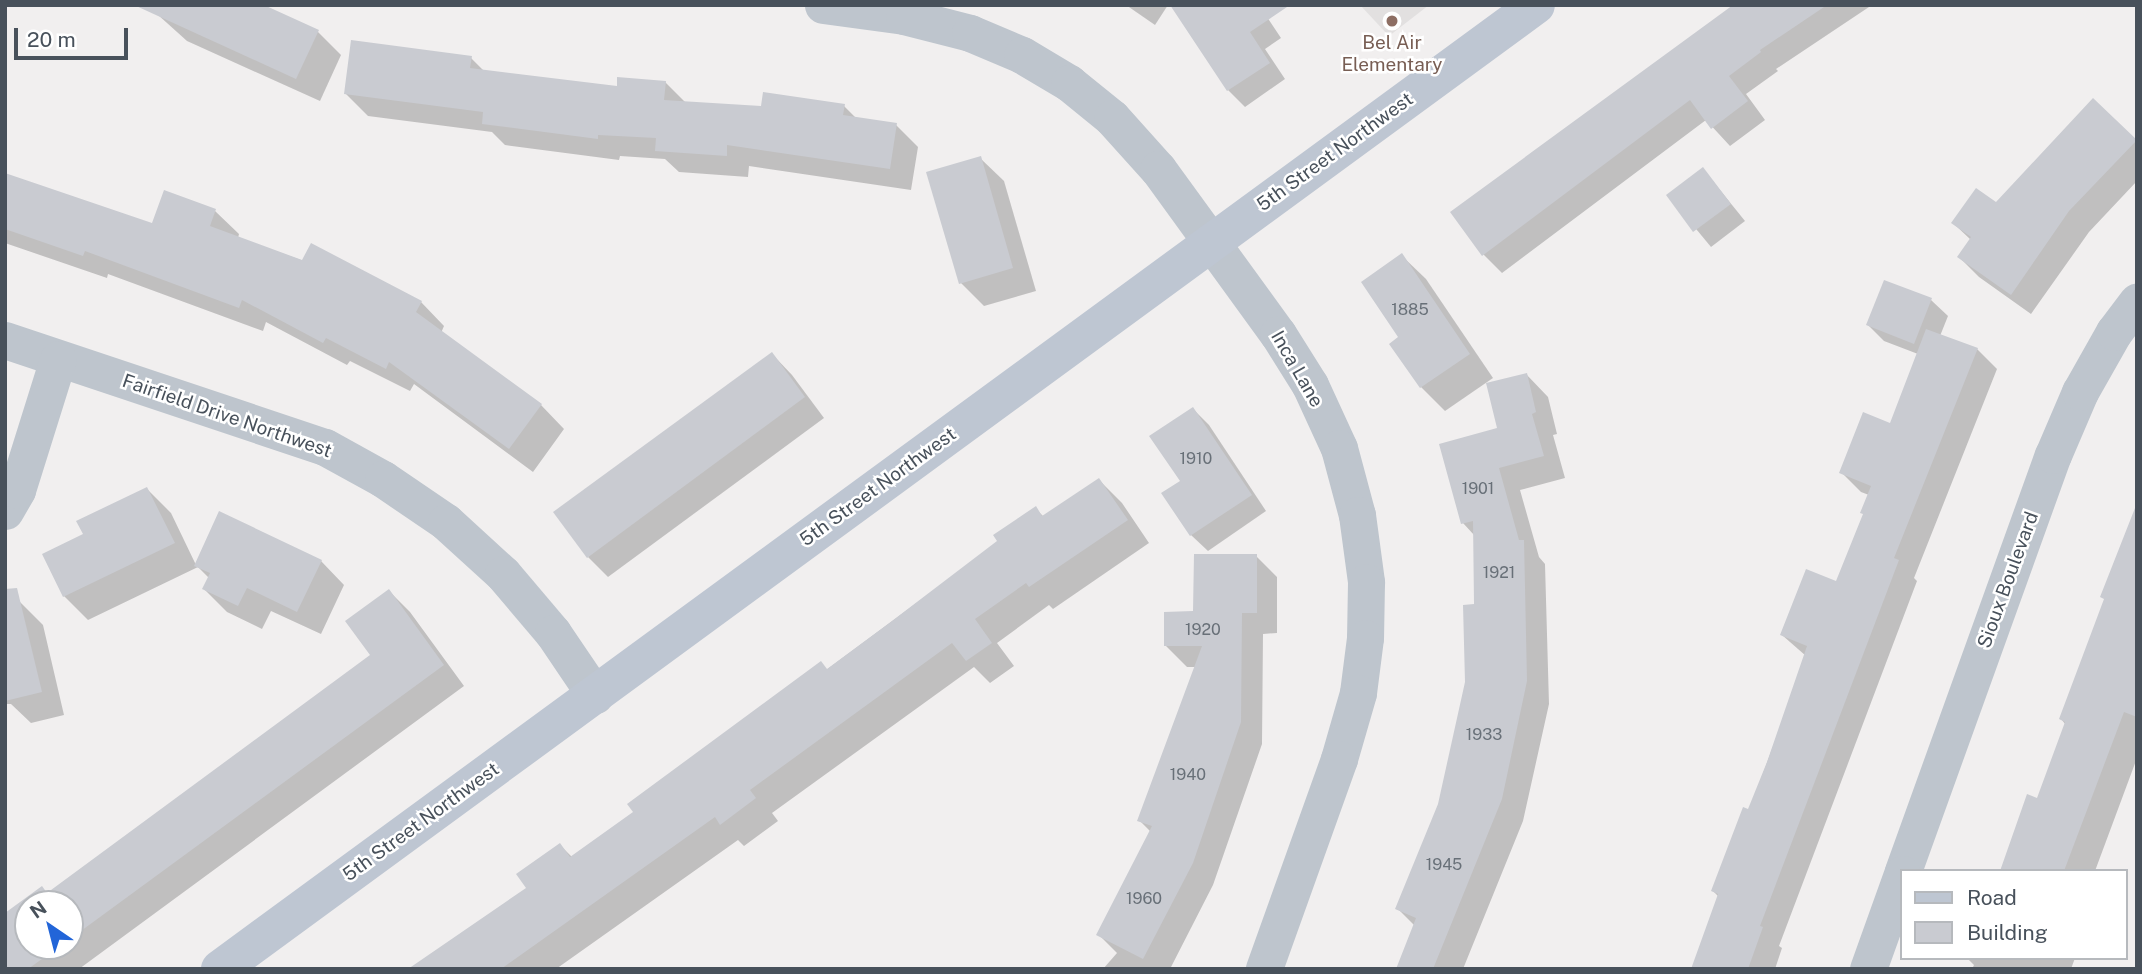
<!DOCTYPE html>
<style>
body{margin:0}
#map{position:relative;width:2142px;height:974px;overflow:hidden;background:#f1efef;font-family:"Public Sans",sans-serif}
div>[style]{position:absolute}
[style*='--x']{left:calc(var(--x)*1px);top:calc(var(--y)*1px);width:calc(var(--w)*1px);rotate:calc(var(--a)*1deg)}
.education>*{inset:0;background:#e2e0e0}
.shadow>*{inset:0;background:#0003}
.building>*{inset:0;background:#c9cbd1}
.street>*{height:37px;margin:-18.5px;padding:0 18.5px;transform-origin:18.5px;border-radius:18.5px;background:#bec5cd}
.secondary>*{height:38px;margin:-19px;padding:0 19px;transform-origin:19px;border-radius:19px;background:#bec6d2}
.dots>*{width:19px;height:19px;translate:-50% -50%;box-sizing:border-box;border:4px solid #fff;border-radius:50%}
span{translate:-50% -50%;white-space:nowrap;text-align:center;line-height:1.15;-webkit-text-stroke:5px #fff;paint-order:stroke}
.number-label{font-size:16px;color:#687078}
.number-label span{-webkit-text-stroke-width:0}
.education-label{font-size:19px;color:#785e54}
.street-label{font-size:19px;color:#48515b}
.frame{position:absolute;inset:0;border:7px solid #48515b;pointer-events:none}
.legend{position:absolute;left:1900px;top:869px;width:228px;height:91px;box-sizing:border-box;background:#fff;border:2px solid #b6b9bd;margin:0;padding:9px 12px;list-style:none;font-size:21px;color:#48515b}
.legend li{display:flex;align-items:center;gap:14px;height:35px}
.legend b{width:35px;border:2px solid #b6b9bd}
.north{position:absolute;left:14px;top:890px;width:70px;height:70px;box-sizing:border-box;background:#fff;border:2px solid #b6b9bd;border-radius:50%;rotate:325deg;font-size:19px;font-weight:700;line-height:28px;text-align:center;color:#48515b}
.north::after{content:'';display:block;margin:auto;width:24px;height:32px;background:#2265d8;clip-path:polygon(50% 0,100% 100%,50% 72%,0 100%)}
.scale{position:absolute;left:14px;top:28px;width:114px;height:32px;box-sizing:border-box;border:4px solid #48515b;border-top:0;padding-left:9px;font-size:21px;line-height:24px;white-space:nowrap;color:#48515b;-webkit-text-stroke:5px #fff;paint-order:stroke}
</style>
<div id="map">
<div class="education">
<div style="clip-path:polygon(1360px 5px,1429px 5px,1389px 36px)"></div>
</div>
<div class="shadow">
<div style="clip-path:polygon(147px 5px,318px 32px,341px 55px,320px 101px,187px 41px)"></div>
<div style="clip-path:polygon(1126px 5px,1168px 5px,1155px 25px)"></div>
<div style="clip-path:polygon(1259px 5px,1281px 38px,1265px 49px,1285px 79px,1245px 107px,1228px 90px,1182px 20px)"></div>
<div style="clip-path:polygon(1736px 5px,1872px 5px,1776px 69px,1778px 71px,1746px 94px,1765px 120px,1730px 146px,1706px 120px,1502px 273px,1484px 255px,1452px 212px)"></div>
<div style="clip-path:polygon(471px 58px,484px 71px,618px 88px,665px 82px,686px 103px,763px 108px,844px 106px,857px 119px,896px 125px,918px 147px,911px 190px,749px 166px,748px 177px,679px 172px,665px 159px,620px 156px,619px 160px,505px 145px,492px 132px,368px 116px,346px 94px)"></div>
<div style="clip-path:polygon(2093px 101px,2137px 143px,2137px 181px,2089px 232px,2031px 314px,1979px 277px,1959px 257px,1971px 240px,1953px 223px,1996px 204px)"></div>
<div style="clip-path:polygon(980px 158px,1004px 181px,1036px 291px,984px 306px,961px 283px)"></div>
<div style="clip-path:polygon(1703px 169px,1745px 221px,1711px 247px,1668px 195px)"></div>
<div style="clip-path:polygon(5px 175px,153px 226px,215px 211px,239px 234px,238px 238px,421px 302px,444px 326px,441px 333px,541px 405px,564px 429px,533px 472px,414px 384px,410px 391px,350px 361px,347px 365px,266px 322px,263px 331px,108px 274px,107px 278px,5px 243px)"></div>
<div style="clip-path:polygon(1402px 256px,1426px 279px,1493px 378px,1445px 411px,1421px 387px,1401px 338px)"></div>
<div style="clip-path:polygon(1885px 282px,1931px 300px,1948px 316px,1940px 336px,1977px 349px,1997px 369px,1914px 578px,1917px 581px,1779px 946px,1782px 948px,1775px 969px,1693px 969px,1719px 897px,1713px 891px,1749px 812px,1806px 656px,1782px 635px,1837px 583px,1864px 515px,1869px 495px,1861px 492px,1841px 472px,1891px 425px,1918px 354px,1884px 341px,1868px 325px)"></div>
<div style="clip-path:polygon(772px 354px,792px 375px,824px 418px,608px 577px,588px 557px)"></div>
<div style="clip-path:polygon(1526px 374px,1548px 397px,1557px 434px,1553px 435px,1565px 478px,1520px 490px,1539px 557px,1545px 564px,1549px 704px,1523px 821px,1463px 969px,1398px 969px,1415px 926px,1397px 908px,1439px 805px,1466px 682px,1476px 606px,1474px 535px,1463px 523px,1499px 429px)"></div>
<div style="clip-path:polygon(1193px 409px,1209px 425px,1266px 511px,1208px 551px,1191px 535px,1182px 482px)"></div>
<div style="clip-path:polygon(1099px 480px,1122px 503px,1149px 543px,1053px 609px,1049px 605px,997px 643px,1014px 666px,990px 683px,974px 667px,772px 813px,778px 821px,744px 846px,738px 840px,556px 969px,411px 969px,528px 888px,560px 845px,573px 858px,1000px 541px,1035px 508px,1044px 517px)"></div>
<div style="clip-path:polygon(147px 489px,171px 513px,196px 565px,321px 561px,344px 585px,321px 634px,271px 611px,262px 629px,227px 612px,204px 589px,209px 578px,198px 567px,88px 620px,64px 596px,45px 555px,85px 535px)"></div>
<div style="clip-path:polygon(2137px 508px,2137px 758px,2095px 871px,2000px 871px,2038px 800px,2066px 725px,2061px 719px,2106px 600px,2102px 596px)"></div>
<div style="clip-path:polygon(1256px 556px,1277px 577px,1277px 633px,1263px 634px,1262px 744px,1213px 885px,1170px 969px,1103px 969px,1117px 953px,1099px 935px,1151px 832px,1139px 820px,1196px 667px,1187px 667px,1166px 646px,1195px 613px)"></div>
<div style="clip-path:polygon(evenodd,389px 591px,410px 612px,464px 686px,79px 969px,5px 969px,5px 915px,42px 889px,48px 894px,372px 655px,389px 591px,28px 904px,70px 904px,70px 946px,28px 946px,28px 904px)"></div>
<div style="clip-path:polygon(19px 601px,43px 625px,64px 715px,31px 723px,11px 704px,5px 704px,5px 604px)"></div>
<div style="clip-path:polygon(1967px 958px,2075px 958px,2071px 969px,1972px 969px,1974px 965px)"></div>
</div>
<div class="building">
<div style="clip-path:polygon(134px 5px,264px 5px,319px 30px,296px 79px)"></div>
<div style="clip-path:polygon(1170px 5px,1290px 5px,1250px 32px,1270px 63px,1227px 91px)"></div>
<div style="clip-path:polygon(1733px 5px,1827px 5px,1760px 50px,1761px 52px,1729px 76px,1748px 101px,1711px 129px,1690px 100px,1482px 256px,1450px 212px)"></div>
<div style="clip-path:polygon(351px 40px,472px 56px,470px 68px,617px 86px,617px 77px,666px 81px,664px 100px,761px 106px,763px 92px,845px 104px,843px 115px,897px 123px,890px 169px,727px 145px,727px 156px,655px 151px,656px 138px,598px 135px,598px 139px,482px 124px,483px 112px,344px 94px)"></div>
<div style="clip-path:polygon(2093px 98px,2137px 140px,2069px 211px,2011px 295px,1957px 257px,1971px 237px,1951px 223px,1976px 188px,1996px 202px)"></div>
<div style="clip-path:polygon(981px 156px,1013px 268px,959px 284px,926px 172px)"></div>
<div style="clip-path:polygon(1703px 167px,1731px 204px,1693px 232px,1666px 195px)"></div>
<div style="clip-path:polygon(5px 173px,152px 223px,164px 190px,216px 209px,210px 226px,302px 260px,311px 243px,422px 301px,416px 312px,542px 404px,509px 449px,389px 362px,386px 369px,326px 338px,323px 343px,242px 300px,239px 308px,85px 251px,83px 256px,5px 229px)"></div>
<div style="clip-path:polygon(1402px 253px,1470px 354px,1420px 388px,1389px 344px,1398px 337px,1361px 282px)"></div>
<div style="clip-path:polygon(1884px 280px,1932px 298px,1914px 344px,1866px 325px)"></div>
<div style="clip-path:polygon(1926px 329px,1978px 348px,1894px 558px,1899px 560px,1760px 926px,1763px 927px,1748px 969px,1691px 969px,1718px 894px,1711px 891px,1743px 807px,1748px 809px,1767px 762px,1807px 646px,1780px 635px,1806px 569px,1836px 581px,1863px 514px,1860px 513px,1871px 486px,1839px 473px,1863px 412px,1890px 423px)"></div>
<div style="clip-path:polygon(772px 352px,805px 397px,587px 558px,553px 512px)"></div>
<div style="clip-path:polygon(1527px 373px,1536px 412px,1532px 414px,1544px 456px,1499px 468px,1519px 540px,1524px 540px,1527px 681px,1502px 799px,1433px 969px,1396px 969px,1416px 918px,1395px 909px,1438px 804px,1465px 682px,1463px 605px,1474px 604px,1473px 521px,1461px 524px,1439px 444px,1497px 428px,1486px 383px)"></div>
<div style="clip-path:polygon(1193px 407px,1252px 495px,1190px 536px,1161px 493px,1180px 481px,1149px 436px)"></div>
<div style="clip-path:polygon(1099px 478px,1128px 520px,1029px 587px,1026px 583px,975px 619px,992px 643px,966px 661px,952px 643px,750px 790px,756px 798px,720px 825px,715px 817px,501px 969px,408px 969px,526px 888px,516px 874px,560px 843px,570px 857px,633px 812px,627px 804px,821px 661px,827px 669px,892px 621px,997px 541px,993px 535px,1036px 506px,1042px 516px)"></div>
<div style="clip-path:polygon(147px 487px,175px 543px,63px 597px,42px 554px,83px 534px,76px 521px)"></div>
<div style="clip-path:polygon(2135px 508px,2137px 717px,2124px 712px,2064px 871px,2000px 871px,2027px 794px,2037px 798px,2065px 722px,2059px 719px,2104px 599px,2100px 597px)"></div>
<div style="clip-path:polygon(219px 511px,322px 560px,297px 612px,247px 588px,238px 606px,202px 589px,210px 573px,194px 566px)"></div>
<div style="clip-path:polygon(1194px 554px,1257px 554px,1257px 613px,1242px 613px,1241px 722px,1193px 863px,1143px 959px,1096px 935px,1152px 826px,1137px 821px,1202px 646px,1164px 646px,1164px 612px,1193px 611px)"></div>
<div style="clip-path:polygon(17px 588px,42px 692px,5px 701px,5px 589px)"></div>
<div style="clip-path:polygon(389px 589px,444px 665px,70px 939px,70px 904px,28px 904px,28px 946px,60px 946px,28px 969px,5px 969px,5px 913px,42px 886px,47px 893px,370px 655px,345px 621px)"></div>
</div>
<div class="street">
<div style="--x:823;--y:5;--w:82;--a:7.7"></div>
<div style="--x:904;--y:16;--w:68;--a:14.4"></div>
<div style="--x:970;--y:33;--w:56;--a:22.9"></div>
<div style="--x:1022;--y:55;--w:55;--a:30.8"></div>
<div style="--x:1069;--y:83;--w:55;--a:39.1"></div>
<div style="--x:1112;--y:118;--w:69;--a:48"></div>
<div style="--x:1158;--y:169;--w:204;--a:54"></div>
<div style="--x:1278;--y:334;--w:60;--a:57.9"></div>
<div style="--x:1310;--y:385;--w:69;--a:65.3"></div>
<div style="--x:1339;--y:448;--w:69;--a:75"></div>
<div style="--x:1357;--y:515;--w:68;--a:82.3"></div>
<div style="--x:1366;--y:582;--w:56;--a:91"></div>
<div style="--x:1365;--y:638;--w:55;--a:97.3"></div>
<div style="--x:1358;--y:693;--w:69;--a:106.1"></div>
<div style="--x:1339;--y:759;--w:223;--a:109.7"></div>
<div style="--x:5;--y:340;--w:337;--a:18.5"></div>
<div style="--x:325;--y:447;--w:66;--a:28.9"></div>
<div style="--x:383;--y:479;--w:76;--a:34.3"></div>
<div style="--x:446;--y:522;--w:77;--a:42.4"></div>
<div style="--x:503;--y:574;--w:77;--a:49.7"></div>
<div style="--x:553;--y:633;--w:75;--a:55.9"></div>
<div style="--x:5;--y:511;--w:24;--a:-60"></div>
<div style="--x:17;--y:490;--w:137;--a:-72.6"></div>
<div style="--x:1903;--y:871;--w:442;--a:-70.2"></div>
<div style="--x:2053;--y:455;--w:69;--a:-66.8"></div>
<div style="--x:2080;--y:392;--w:69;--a:-60.5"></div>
<div style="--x:2114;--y:332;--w:38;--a:-53"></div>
<div style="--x:1868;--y:969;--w:101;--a:-70.3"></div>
</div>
<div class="secondary">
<div style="--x:220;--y:969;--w:1631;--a:-36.22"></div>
</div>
<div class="dots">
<div style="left:1392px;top:21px;background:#8d6e63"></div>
</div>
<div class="number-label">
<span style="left:1410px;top:310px">1885</span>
<span style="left:1196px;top:459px">1910</span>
<span style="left:1478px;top:489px">1901</span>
<span style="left:1499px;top:573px">1921</span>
<span style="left:1203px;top:630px">1920</span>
<span style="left:1484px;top:735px">1933</span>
<span style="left:1188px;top:775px">1940</span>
<span style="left:1444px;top:865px">1945</span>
<span style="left:1144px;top:899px">1960</span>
</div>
<div class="education-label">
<span style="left:1392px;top:54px">Bel Air<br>Elementary</span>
</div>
<div class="street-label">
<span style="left:1335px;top:152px;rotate:-36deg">5th Street Northwest</span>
<span style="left:1297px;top:369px;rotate:60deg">Inca Lane</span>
<span style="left:227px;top:416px;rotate:19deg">Fairfield Drive Northwest</span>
<span style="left:878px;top:487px;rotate:-36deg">5th Street Northwest</span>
<span style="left:2008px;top:580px;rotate:-70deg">Sioux Boulevard</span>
<span style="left:421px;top:822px;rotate:-36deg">5th Street Northwest</span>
</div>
<div class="frame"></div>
<ul class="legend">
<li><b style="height:9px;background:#bec6d2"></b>Road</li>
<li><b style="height:19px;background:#c9cbd1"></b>Building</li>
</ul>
<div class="north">N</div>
<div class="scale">20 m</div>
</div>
